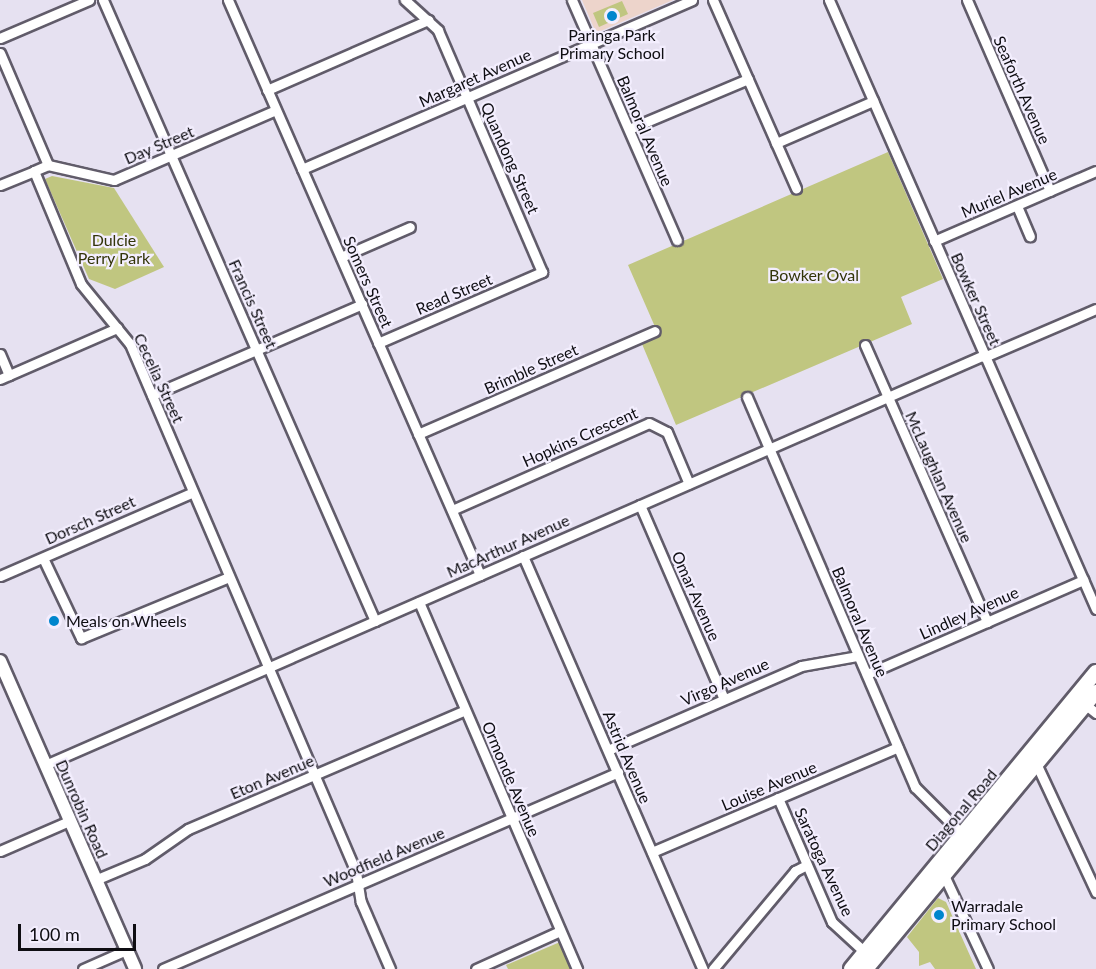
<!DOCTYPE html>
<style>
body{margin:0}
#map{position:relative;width:1096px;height:969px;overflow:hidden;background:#e6e1f1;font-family:Lato,sans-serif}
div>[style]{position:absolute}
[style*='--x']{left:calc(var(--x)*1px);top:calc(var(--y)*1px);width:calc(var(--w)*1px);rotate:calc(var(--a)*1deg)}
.education>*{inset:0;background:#edd4cb}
.green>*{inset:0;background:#c0c680}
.roads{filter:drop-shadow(2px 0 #615c6a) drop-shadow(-2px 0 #615c6a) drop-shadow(0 2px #615c6a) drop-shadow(0 -2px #615c6a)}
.minor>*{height:9px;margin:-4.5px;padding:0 4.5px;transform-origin:4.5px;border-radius:4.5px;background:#fff}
.tertiary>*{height:12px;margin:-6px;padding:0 6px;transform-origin:6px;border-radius:6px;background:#fff}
.secondary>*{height:14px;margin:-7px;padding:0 7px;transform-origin:7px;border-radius:7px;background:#fff}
.dots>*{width:16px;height:16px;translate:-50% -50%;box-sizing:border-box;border:3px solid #f3eefe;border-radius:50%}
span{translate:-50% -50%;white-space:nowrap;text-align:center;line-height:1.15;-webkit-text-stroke:4.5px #f3eefe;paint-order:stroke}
.poi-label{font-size:16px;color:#0e0d12}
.left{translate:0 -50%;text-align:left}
.street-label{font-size:16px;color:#0e0d12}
.park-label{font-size:16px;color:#333509}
.scale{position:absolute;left:18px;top:924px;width:118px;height:27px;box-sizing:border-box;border:3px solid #0e0d12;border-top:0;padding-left:8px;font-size:18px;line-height:21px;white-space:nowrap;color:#0e0d12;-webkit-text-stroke:4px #f3eefe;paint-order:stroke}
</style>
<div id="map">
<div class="education">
<div style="clip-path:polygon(582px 0,673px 0,596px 33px)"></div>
</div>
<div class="green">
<div style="clip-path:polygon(622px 1px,628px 14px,599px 27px,593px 13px)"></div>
<div style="clip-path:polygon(888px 152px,943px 279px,901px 297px,912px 324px,676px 425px,642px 344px,659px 336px,628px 265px)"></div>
<div style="clip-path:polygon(52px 176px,114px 188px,164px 267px,115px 289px,89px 279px,45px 179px)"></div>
<div style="clip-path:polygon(938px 898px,946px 902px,976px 969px,935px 969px,930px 962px,919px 966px,919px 952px,907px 937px)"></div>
<div style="clip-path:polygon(560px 942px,571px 969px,508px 969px,506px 965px)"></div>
</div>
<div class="roads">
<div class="minor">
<div style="--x:103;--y:0;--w:678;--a:66.35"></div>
<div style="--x:228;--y:0;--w:628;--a:66.33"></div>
<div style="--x:572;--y:0;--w:262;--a:66.4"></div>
<div style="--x:713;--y:0;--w:206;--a:66.2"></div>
<div style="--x:829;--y:0;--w:665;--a:66.33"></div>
<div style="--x:967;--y:0;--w:208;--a:66.5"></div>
<div style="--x:0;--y:38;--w:97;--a:-23.1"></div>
<div style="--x:0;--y:53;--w:122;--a:66.8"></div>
<div style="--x:48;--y:165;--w:15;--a:157"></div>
<div style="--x:34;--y:171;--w:122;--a:67.4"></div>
<div style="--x:81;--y:284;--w:77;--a:50.8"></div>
<div style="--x:130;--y:344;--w:574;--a:66.83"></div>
<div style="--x:356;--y:872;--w:30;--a:81"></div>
<div style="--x:361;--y:902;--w:73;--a:66.6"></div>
<div style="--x:267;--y:90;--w:176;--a:-23.5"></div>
<div style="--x:629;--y:129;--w:129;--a:-22.8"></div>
<div style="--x:776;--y:143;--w:106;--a:-23.4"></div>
<div style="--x:48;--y:165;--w:68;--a:12.8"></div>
<div style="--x:114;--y:180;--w:176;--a:-23.4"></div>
<div style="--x:302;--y:169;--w:425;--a:-23.4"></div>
<div style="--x:0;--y:185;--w:37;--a:-22"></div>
<div style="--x:1017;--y:206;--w:33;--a:67"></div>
<div style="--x:934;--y:241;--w:176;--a:-23.4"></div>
<div style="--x:341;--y:257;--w:75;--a:-23.5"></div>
<div style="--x:378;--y:343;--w:179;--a:-23.4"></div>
<div style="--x:542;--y:272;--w:263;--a:-113.3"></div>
<div style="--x:438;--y:30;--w:45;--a:-137.7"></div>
<div style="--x:865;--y:345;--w:303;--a:66.2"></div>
<div style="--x:0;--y:354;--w:23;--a:67"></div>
<div style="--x:984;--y:357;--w:122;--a:-23.2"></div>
<div style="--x:0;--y:379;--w:128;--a:-23.6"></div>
<div style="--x:152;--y:395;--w:229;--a:-23.4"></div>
<div style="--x:747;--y:397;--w:425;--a:66.7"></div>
<div style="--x:915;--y:787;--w:71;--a:45"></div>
<div style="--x:418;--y:434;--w:258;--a:-23.5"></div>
<div style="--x:640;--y:505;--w:211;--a:66.6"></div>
<div style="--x:452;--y:510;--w:215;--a:-23.8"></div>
<div style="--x:649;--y:423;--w:20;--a:27"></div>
<div style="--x:667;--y:432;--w:56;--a:67.1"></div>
<div style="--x:523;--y:556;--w:451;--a:66.5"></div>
<div style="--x:43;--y:558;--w:89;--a:64.6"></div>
<div style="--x:81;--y:638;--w:160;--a:-22.4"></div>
<div style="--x:0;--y:576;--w:210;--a:-23.5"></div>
<div style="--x:419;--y:602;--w:400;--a:66.7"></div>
<div style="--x:867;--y:674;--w:236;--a:-23.5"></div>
<div style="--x:1082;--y:702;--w:18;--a:38"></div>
<div style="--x:608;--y:750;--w:210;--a:-23.5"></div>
<div style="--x:801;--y:666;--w:58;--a:-10"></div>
<div style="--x:1034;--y:759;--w:147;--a:65"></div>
<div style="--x:45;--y:765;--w:1025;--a:-23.59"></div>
<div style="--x:778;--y:798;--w:135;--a:66.5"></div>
<div style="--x:832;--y:922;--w:49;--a:42.5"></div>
<div style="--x:0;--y:851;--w:75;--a:-23.5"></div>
<div style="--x:652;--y:852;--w:267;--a:-23.1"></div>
<div style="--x:942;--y:871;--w:108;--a:64.9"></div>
<div style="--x:95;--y:880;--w:54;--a:-22.8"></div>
<div style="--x:145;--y:859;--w:52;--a:-34.9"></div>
<div style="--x:188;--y:829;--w:301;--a:-23.2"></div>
<div style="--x:83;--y:969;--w:47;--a:-23.8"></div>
<div style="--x:163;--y:969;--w:496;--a:-23.4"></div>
<div style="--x:476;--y:969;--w:92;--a:-24.3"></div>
<div style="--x:713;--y:969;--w:128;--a:-50.1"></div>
<div style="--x:795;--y:871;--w:13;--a:-27"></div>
</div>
<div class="tertiary">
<div style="--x:0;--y:661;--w:336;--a:66.3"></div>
</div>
<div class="secondary">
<div style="--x:851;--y:969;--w:385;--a:-50.5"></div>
<div style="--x:866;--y:969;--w:360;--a:-50.3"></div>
</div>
</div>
<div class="dots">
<div style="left:612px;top:16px;background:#0086cd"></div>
<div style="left:54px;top:621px;background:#0086cd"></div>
<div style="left:939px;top:915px;background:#0086cd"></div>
</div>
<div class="poi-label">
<span style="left:612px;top:44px">Paringa Park<br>Primary School</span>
<span class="left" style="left:66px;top:621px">Meals on Wheels</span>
<span class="left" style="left:951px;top:915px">Warradale<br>Primary School</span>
</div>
<div class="street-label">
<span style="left:475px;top:78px;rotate:-24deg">Margaret Avenue</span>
<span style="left:1022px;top:90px;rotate:66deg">Seaforth Avenue</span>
<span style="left:645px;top:131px;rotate:67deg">Balmoral Avenue</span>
<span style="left:159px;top:145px;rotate:-23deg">Day Street</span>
<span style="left:510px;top:158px;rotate:66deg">Quandong Street</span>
<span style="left:1009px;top:193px;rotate:-23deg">Muriel Avenue</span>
<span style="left:368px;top:282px;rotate:66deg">Somers Street</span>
<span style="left:454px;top:294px;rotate:-23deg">Read Street</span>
<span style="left:976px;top:299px;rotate:66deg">Bowker Street</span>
<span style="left:253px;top:304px;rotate:66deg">Francis Street</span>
<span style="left:531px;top:369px;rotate:-24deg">Brimble Street</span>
<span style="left:159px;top:378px;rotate:65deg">Cecelia Street</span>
<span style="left:580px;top:437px;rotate:-24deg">Hopkins Crescent</span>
<span style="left:939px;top:477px;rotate:66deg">McLaughlan Avenue</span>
<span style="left:90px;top:520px;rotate:-24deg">Dorsch Street</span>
<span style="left:508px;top:546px;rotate:-24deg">MacArthur Avenue</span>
<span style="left:696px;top:596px;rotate:66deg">Omar Avenue</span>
<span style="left:969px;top:613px;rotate:-24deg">Lindley Avenue</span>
<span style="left:860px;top:622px;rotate:67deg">Balmoral Avenue</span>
<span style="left:725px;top:682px;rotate:-24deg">Virgo Avenue</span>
<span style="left:627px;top:757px;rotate:67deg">Astrid Avenue</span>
<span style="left:272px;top:777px;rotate:-23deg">Eton Avenue</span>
<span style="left:511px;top:779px;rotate:67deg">Ormonde Avenue</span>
<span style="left:769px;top:786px;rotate:-23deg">Louise Avenue</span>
<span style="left:82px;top:809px;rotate:66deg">Dunrobin Road</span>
<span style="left:961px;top:810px;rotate:-50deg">Diagonal Road</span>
<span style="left:384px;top:857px;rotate:-23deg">Woodfield Avenue</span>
<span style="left:824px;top:862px;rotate:65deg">Saratoga Avenue</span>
</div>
<div class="park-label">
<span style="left:114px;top:249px">Dulcie<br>Perry Park</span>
<span style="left:814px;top:275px">Bowker Oval</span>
</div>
<div class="scale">100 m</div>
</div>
